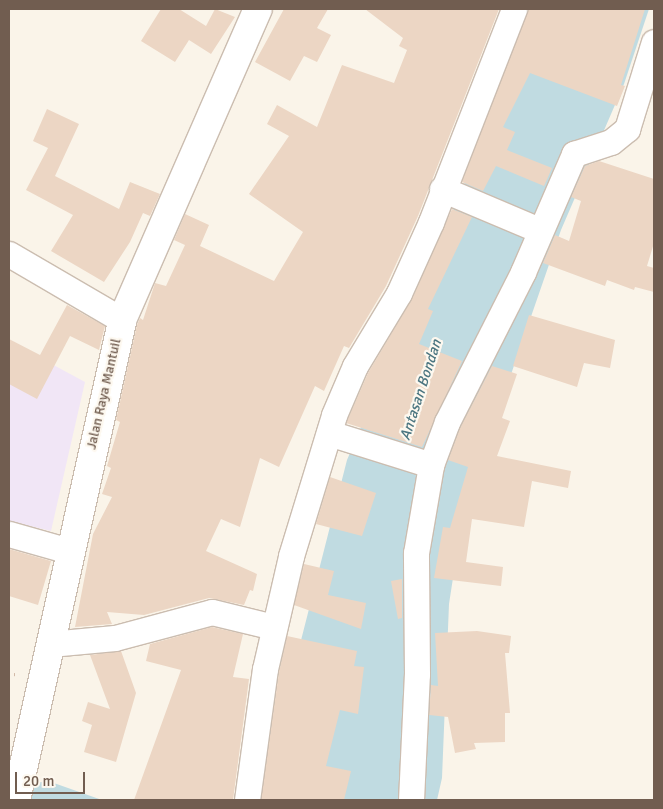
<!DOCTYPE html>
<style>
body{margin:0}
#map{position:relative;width:663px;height:809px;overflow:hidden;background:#faf4e9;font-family:Signika,sans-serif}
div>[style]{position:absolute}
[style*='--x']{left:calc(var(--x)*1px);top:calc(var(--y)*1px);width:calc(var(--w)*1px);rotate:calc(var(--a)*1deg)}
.education>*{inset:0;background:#f1e6f6}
.water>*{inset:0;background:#c0dbe1}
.building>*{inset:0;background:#ecd6c4}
.path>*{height:3px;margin-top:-1.5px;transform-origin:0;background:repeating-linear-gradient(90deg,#d1b9a7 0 1px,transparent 0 5px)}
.roads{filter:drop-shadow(1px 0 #cbbdb0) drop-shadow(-1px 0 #cbbdb0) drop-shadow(0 1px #cbbdb0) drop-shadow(0 -1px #cbbdb0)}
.minor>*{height:25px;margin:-12.5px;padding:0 12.5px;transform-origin:12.5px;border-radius:12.5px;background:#fff}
.tertiary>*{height:28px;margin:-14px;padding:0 14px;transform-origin:14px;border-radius:14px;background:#fff}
span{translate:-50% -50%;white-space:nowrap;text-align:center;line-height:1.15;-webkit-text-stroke:4.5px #fdf8ef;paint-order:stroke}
.street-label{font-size:14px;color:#715d50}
.water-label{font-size:15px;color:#4c7681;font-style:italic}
.frame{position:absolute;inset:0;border:10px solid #715d50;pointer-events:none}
.scale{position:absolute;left:15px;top:772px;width:70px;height:22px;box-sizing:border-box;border:2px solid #715d50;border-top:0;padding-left:6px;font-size:15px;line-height:18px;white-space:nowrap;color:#715d50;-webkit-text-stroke:4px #fdf8ef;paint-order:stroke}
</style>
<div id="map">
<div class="education">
<div style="clip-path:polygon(9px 341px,85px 382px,51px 531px,9px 521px)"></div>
</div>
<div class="water">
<div style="clip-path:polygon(530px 9px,649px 9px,624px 84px,561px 230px,463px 513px,449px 604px,442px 778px,437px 800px,269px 800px,272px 754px,347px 460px,465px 182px)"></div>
<div style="clip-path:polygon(9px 782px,51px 782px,102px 800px,9px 800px)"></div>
</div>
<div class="building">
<div style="clip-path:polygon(161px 9px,179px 9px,206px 26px,215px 9px,235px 17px,211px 54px,189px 40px,175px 62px,141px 41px)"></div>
<div style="clip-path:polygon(284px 9px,328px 9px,317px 28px,331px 35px,317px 62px,304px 56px,290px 81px,255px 62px)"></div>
<div style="clip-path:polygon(365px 9px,499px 9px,418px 216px,386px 286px,349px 348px,344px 346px,324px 391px,315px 386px,279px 467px,260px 458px,240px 527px,221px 519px,206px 551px,257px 574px,253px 591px,250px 590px,244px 605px,209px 598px,144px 615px,107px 612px,112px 624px,75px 627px,93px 534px,112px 497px,102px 494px,111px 468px,107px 466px,120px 422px,116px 420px,137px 325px,140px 318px,143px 320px,155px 283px,166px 286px,185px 245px,174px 240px,185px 214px,209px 225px,200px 246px,274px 281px,303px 232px,249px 194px,289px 136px,267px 124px,277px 105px,317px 127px,342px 65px,394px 83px,407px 50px,399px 46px,403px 38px)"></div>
<div style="clip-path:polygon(528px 9px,645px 9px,621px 85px,625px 86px,617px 106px,530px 73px,503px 127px,515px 132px,507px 150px,552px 168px,544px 186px,496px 166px,483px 191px,462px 182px)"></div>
<div style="clip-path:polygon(47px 109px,79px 124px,55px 176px,119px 209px,130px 182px,160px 194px,150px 216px,143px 213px,130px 242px,104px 282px,51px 251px,73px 215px,26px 190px,48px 148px,33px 141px)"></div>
<div style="clip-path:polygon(599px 161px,654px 179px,654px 243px,647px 266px,654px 268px,654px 292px,635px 287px,634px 290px,607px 280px,605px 286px,543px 263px,555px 235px,569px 241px,581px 201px,571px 197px,585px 166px)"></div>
<div style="clip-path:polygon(452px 209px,472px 217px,428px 309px,433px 311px,419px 344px,462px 361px,422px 447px,346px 423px,368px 373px,412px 299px)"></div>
<div style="clip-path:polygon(67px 305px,105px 326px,99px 350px,70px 336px,37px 399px,9px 384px,9px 339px,40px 355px)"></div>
<div style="clip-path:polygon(529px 315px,615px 340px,610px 368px,584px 363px,577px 387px,513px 366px)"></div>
<div style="clip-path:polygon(492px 366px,517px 374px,502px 418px,510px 421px,497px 456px,571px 471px,568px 488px,532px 481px,524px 527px,472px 519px,466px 562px,503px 567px,501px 586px,434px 578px,443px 527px,450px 528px,468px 467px,448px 460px,460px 428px)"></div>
<div style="clip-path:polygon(330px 477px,376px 493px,362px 536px,316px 524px)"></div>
<div style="clip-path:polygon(9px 549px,51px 561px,38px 605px,9px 596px)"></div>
<div style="clip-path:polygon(304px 564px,334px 571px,328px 595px,366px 603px,361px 629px,294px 605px)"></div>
<div style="clip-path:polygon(402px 579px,402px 618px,398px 619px,391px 581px)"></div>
<div style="clip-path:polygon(212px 627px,243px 634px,233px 677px,249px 679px,233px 800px,134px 800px,181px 670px,146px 661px,150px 644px)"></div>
<div style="clip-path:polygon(477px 631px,511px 636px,509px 653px,505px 653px,510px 713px,505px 713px,505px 742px,474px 743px,476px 749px,455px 753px,448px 717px,429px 715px,431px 685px,438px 686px,435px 633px)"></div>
<div style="clip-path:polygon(287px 636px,357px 651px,354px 666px,364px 667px,358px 714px,340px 710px,326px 766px,351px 771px,344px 800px,261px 800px,279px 672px)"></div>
<div style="clip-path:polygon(121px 651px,136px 693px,116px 762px,84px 752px,92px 725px,82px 721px,88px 702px,110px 709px,90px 655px)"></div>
</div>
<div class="path">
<div style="--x:9;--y:673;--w:10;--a:11"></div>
</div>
<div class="roads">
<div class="minor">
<div style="--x:442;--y:189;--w:105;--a:22.9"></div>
<div style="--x:9;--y:254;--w:131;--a:30.3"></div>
<div style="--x:329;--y:433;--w:107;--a:17.4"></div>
<div style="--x:9;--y:534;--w:62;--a:15.8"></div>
<div style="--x:50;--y:644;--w:65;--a:-5.3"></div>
<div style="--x:115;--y:638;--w:100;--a:-15"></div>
<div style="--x:212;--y:612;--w:64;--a:13.6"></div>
<div style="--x:247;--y:800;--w:132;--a:-82.2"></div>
<div style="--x:265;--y:669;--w:116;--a:-77"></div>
<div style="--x:291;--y:556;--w:147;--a:-73"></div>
<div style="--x:334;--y:415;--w:53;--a:-66.8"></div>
<div style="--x:355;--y:366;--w:85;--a:-58.9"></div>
<div style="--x:399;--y:293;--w:78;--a:-65.7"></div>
<div style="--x:431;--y:222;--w:229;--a:-68.7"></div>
<div style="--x:411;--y:800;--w:126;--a:-87.3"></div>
<div style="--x:417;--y:674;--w:121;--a:-90.5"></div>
<div style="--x:416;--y:553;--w:89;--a:-80.3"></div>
<div style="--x:431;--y:465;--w:46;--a:-69.6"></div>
<div style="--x:447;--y:422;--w:168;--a:-63.1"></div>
<div style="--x:523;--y:272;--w:129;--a:-66.6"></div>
<div style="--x:574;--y:154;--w:39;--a:-18"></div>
<div style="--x:611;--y:142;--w:21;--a:-39"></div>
<div style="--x:627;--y:129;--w:91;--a:-72.8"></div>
</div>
<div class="tertiary">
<div style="--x:16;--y:800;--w:492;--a:-77.5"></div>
<div style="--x:122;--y:320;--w:339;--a:-66.4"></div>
</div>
</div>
<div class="street-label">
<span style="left:104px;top:394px;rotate:-77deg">Jalan Raya Mantuil</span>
</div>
<div class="water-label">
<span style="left:421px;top:390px;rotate:-72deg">Antasan Bondan</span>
</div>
<div class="frame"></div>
<div class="scale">20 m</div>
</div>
